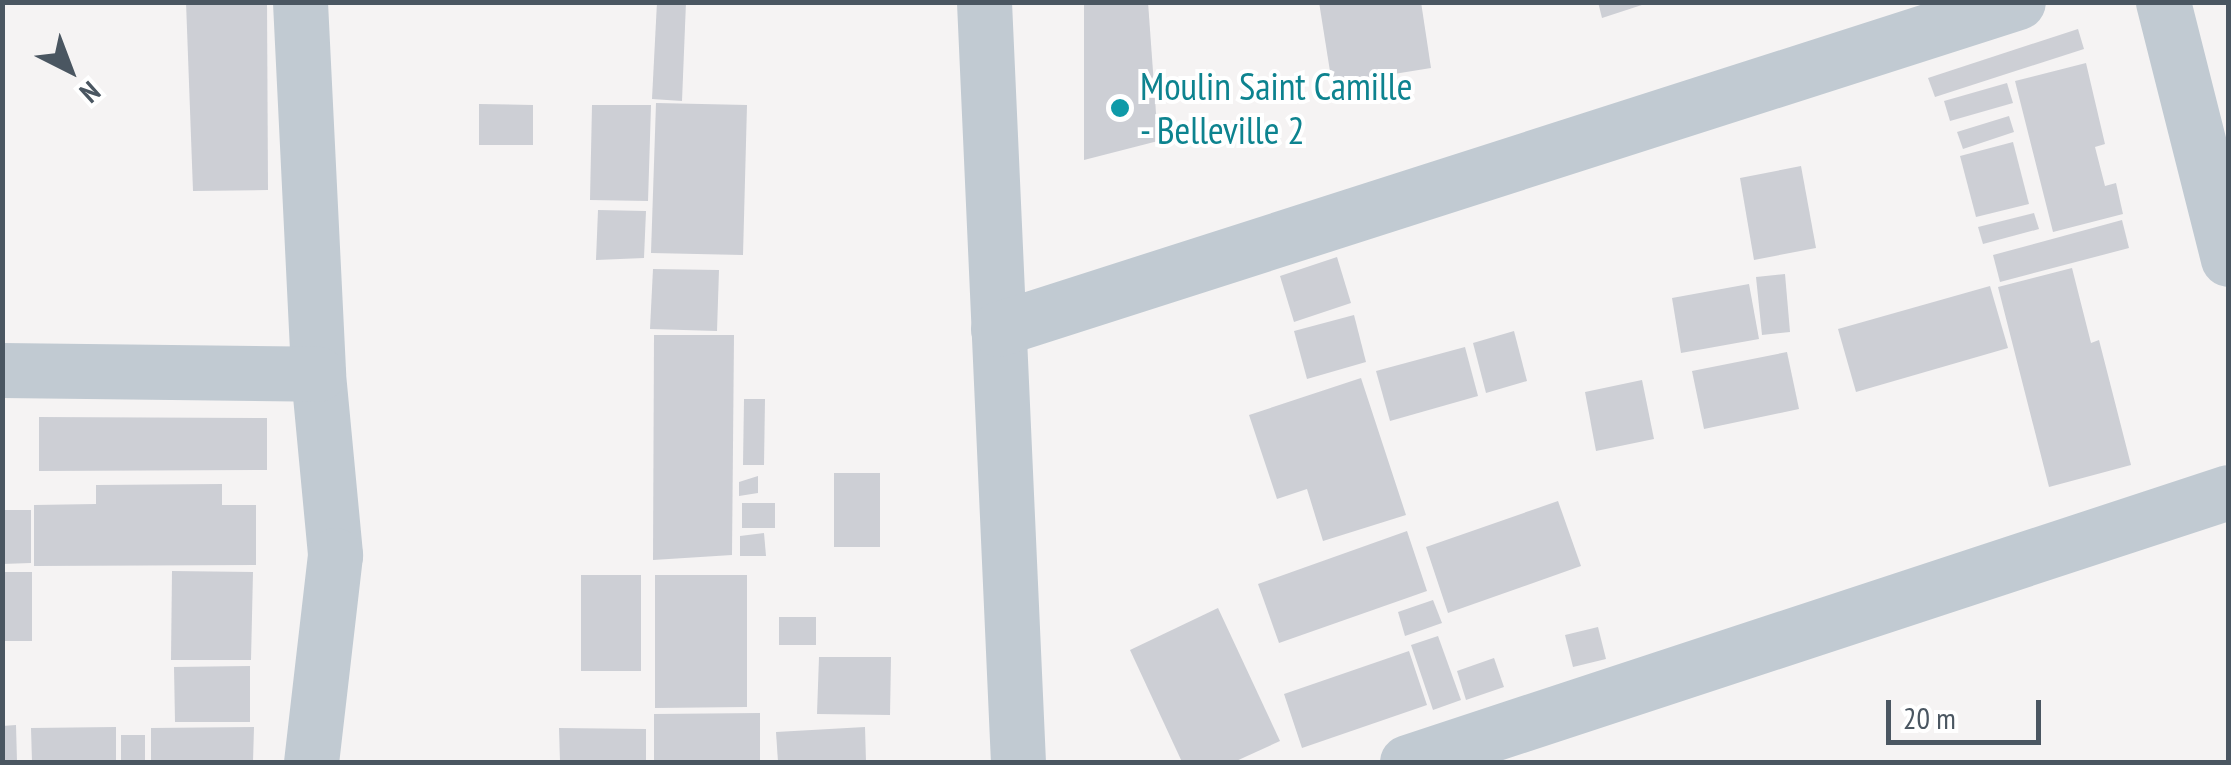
<!DOCTYPE html>
<style>
body{margin:0}
#map{position:relative;width:2231px;height:765px;overflow:hidden;background:#f5f3f3;font-family:"PT Sans Narrow",sans-serif}
div>[style]{position:absolute}
[style*='--x']{left:calc(var(--x)*1px);top:calc(var(--y)*1px);width:calc(var(--w)*1px);rotate:calc(var(--a)*1deg)}
.building>*{inset:0;background:#cdcfd5}
.minor>*{height:55px;margin:-27.5px;padding:0 27.5px;transform-origin:27.5px;border-radius:27.5px;background:#c1cad2}
.dots>*{width:28px;height:28px;translate:-50% -50%;box-sizing:border-box;border:5px solid #fff;border-radius:50%}
span{translate:-50% -50%;white-space:nowrap;text-align:center;line-height:1.15;-webkit-text-stroke:8px #fff;paint-order:stroke}
.culture-label{font-size:38px;color:#0d838f}
.left{translate:0 -50%;text-align:left}
.frame{position:absolute;inset:0;border:5px solid #4a5661;pointer-events:none}
.north{position:absolute;left:20px;top:20px;width:100px;height:100px;-webkit-text-stroke:8px #fff;paint-order:stroke;rotate:138deg;font-size:28px;font-weight:700;line-height:40px;text-align:center;color:#4a5661}
.north::after{content:'';display:block;margin:auto;width:35px;height:45px;background:#4a5661;clip-path:polygon(50% 0,100% 100%,50% 72%,0 100%)}
.scale{position:absolute;left:1886px;top:700px;width:155px;height:45px;box-sizing:border-box;border:5px solid #4a5661;border-top:0;padding-left:12px;font-size:30px;line-height:35px;white-space:nowrap;color:#4a5661;-webkit-text-stroke:8px #fff;paint-order:stroke}
</style>
<div id="map">
<div class="building">
<div style="clip-path:polygon(186px 2px,267px 2px,268px 190px,193px 191px)"></div>
<div style="clip-path:polygon(657px 2px,686px 2px,682px 101px,652px 99px)"></div>
<div style="clip-path:polygon(1084px 2px,1148px 2px,1158px 141px,1084px 160px)"></div>
<div style="clip-path:polygon(1319px 2px,1421px 2px,1431px 68px,1332px 84px)"></div>
<div style="clip-path:polygon(1598px 2px,1648px 2px,1648px 3px,1602px 18px)"></div>
<div style="clip-path:polygon(2078px 29px,2084px 49px,1935px 97px,1928px 78px)"></div>
<div style="clip-path:polygon(2086px 63px,2105px 144px,2095px 147px,2105px 186px,2116px 183px,2123px 214px,2053px 232px,2015px 81px)"></div>
<div style="clip-path:polygon(2007px 83px,2013px 103px,1950px 121px,1944px 101px)"></div>
<div style="clip-path:polygon(656px 103px,747px 105px,743px 255px,651px 253px)"></div>
<div style="clip-path:polygon(479px 104px,533px 105px,533px 145px,479px 145px)"></div>
<div style="clip-path:polygon(592px 105px,651px 105px,648px 201px,590px 200px)"></div>
<div style="clip-path:polygon(2009px 116px,2014px 132px,1963px 149px,1957px 132px)"></div>
<div style="clip-path:polygon(2013px 142px,2029px 204px,1976px 217px,1960px 156px)"></div>
<div style="clip-path:polygon(1801px 166px,1816px 248px,1754px 260px,1740px 178px)"></div>
<div style="clip-path:polygon(598px 210px,646px 211px,644px 258px,596px 260px)"></div>
<div style="clip-path:polygon(2034px 213px,2039px 229px,1983px 244px,1978px 227px)"></div>
<div style="clip-path:polygon(2122px 220px,2129px 248px,2000px 282px,1993px 255px)"></div>
<div style="clip-path:polygon(1337px 257px,1351px 303px,1294px 322px,1280px 276px)"></div>
<div style="clip-path:polygon(2072px 268px,2091px 343px,2099px 340px,2131px 465px,2049px 487px,1998px 287px)"></div>
<div style="clip-path:polygon(653px 269px,719px 270px,717px 331px,650px 329px)"></div>
<div style="clip-path:polygon(1785px 274px,1790px 332px,1762px 335px,1756px 277px)"></div>
<div style="clip-path:polygon(1749px 284px,1759px 339px,1681px 353px,1672px 298px)"></div>
<div style="clip-path:polygon(1990px 286px,2008px 348px,1856px 392px,1838px 329px)"></div>
<div style="clip-path:polygon(1354px 315px,1366px 362px,1307px 379px,1294px 331px)"></div>
<div style="clip-path:polygon(1514px 331px,1527px 381px,1486px 393px,1473px 343px)"></div>
<div style="clip-path:polygon(654px 335px,734px 335px,732px 555px,653px 560px)"></div>
<div style="clip-path:polygon(1465px 347px,1478px 396px,1390px 421px,1376px 371px)"></div>
<div style="clip-path:polygon(1787px 352px,1799px 409px,1704px 429px,1692px 371px)"></div>
<div style="clip-path:polygon(1361px 378px,1406px 515px,1323px 541px,1307px 489px,1277px 499px,1249px 415px)"></div>
<div style="clip-path:polygon(1642px 380px,1654px 439px,1596px 451px,1585px 392px)"></div>
<div style="clip-path:polygon(744px 399px,765px 399px,764px 465px,743px 465px)"></div>
<div style="clip-path:polygon(39px 417px,267px 418px,267px 470px,39px 471px)"></div>
<div style="clip-path:polygon(834px 473px,880px 473px,880px 547px,834px 547px)"></div>
<div style="clip-path:polygon(758px 476px,758px 493px,739px 496px,739px 482px)"></div>
<div style="clip-path:polygon(222px 484px,222px 505px,256px 505px,256px 565px,34px 566px,34px 505px,96px 504px,96px 485px)"></div>
<div style="clip-path:polygon(1558px 501px,1581px 566px,1448px 613px,1426px 547px)"></div>
<div style="clip-path:polygon(742px 503px,775px 503px,775px 528px,742px 528px)"></div>
<div style="clip-path:polygon(2px 510px,31px 510px,31px 563px,2px 564px)"></div>
<div style="clip-path:polygon(1407px 531px,1427px 591px,1279px 643px,1258px 584px)"></div>
<div style="clip-path:polygon(764px 533px,766px 556px,740px 556px,740px 536px)"></div>
<div style="clip-path:polygon(172px 571px,253px 572px,251px 660px,171px 660px)"></div>
<div style="clip-path:polygon(2px 572px,32px 572px,32px 641px,2px 641px)"></div>
<div style="clip-path:polygon(581px 575px,641px 575px,641px 671px,581px 671px)"></div>
<div style="clip-path:polygon(655px 575px,747px 575px,747px 707px,655px 708px)"></div>
<div style="clip-path:polygon(1433px 600px,1442px 623px,1405px 636px,1398px 612px)"></div>
<div style="clip-path:polygon(1218px 608px,1280px 741px,1234px 762px,1182px 762px,1130px 650px)"></div>
<div style="clip-path:polygon(779px 617px,816px 617px,816px 645px,779px 645px)"></div>
<div style="clip-path:polygon(1598px 627px,1606px 659px,1573px 667px,1565px 635px)"></div>
<div style="clip-path:polygon(1438px 636px,1461px 700px,1433px 710px,1411px 645px)"></div>
<div style="clip-path:polygon(1409px 651px,1427px 705px,1302px 748px,1284px 694px)"></div>
<div style="clip-path:polygon(819px 657px,891px 657px,890px 715px,817px 714px)"></div>
<div style="clip-path:polygon(1494px 658px,1504px 687px,1466px 700px,1457px 671px)"></div>
<div style="clip-path:polygon(250px 666px,250px 722px,175px 722px,174px 667px)"></div>
<div style="clip-path:polygon(760px 713px,760px 762px,654px 762px,654px 714px)"></div>
<div style="clip-path:polygon(16px 725px,17px 762px,2px 762px,2px 726px)"></div>
<div style="clip-path:polygon(116px 727px,116px 762px,32px 762px,31px 728px)"></div>
<div style="clip-path:polygon(254px 727px,253px 762px,151px 762px,151px 728px)"></div>
<div style="clip-path:polygon(865px 727px,866px 762px,778px 762px,776px 732px)"></div>
<div style="clip-path:polygon(559px 728px,646px 729px,646px 762px,560px 762px)"></div>
<div style="clip-path:polygon(121px 735px,145px 735px,145px 762px,121px 762px)"></div>
</div>
<div class="minor">
<div style="--x:300;--y:2;--w:372;--a:87.2"></div>
<div style="--x:318;--y:374;--w:182;--a:84.6"></div>
<div style="--x:335;--y:555;--w:208;--a:96.6"></div>
<div style="--x:984;--y:2;--w:761;--a:87.44"></div>
<div style="--x:2163;--y:2;--w:265;--a:75.8"></div>
<div style="--x:998;--y:329;--w:1071;--a:-17.78"></div>
<div style="--x:2;--y:370;--w:316;--a:0.7"></div>
<div style="--x:1407;--y:762;--w:864;--a:-18.2"></div>
</div>
<div class="dots">
<div style="left:1120px;top:108px;background:#0f9aa8"></div>
</div>
<div class="culture-label">
<span class="left" style="left:1140px;top:108px">Moulin Saint Camille<br>- Belleville 2</span>
</div>
<div class="frame"></div>
<div class="north">N</div>
<div class="scale">20 m</div>
</div>
